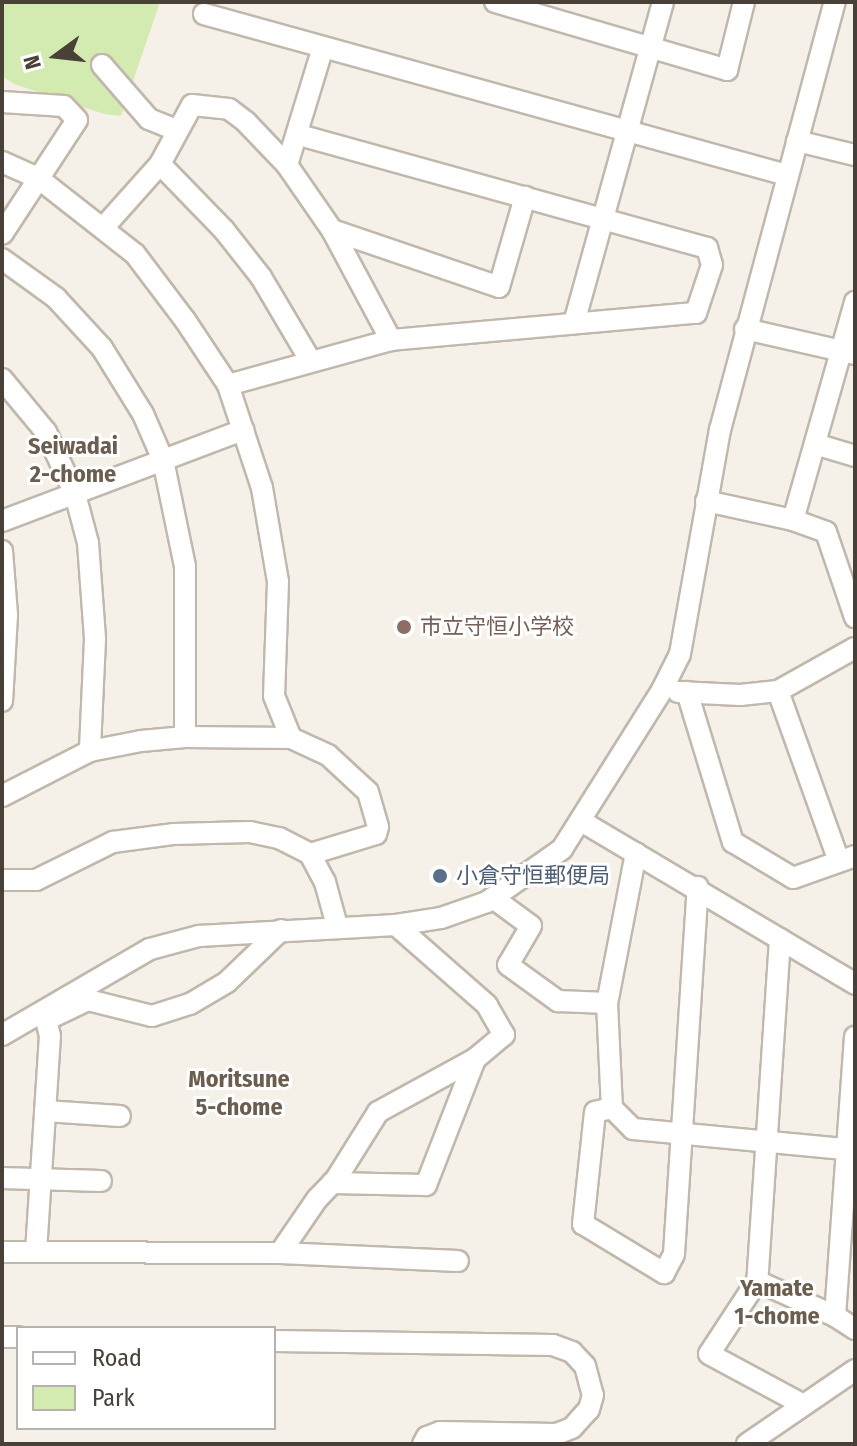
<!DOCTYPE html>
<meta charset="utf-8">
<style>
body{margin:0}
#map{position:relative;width:857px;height:1446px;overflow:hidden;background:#f5f1e9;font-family:"Fira Sans Condensed","Noto Sans JP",sans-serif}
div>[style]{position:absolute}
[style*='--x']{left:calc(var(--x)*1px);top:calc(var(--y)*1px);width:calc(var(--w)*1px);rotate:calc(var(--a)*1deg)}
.green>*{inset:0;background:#d3eab1}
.roads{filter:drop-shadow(2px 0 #c1b8ab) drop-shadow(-2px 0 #c1b8ab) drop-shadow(0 2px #c1b8ab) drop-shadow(0 -2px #c1b8ab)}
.minor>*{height:20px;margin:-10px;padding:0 10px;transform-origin:10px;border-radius:10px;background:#fff}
.dots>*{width:22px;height:22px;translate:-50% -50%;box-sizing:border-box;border:4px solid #fff;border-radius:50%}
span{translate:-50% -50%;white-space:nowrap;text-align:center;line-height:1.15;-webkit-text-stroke:6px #fff;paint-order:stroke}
.education-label{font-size:22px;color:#785e54}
.left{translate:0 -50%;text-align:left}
.service-label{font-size:22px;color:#4e5e75}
.neighbourhood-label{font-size:24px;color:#6c5e4e;font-weight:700}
.frame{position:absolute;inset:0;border:4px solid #494137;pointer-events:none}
.legend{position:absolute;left:16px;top:1326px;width:260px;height:104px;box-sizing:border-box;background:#fff;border:2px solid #b6b3af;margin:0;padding:10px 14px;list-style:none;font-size:24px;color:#494137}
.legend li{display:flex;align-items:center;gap:16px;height:40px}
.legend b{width:40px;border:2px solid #b6b3af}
.north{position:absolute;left:16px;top:16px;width:80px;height:80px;-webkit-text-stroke:6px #fff;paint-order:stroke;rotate:255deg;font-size:22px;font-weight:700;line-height:32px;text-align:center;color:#494137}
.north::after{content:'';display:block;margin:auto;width:28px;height:36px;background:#494137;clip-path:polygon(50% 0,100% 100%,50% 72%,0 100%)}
</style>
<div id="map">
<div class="green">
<div style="clip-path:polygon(2px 2px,160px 2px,121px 116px,104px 114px,14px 84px,2px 76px)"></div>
</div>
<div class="roads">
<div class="minor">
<div style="--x:495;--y:2;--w:242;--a:16.3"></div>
<div style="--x:727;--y:70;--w:70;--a:-76"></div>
<div style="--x:204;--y:14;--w:605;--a:15.44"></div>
<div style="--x:102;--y:65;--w:72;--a:49"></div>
<div style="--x:149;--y:119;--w:31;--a:22"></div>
<div style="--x:2;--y:102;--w:62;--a:3.7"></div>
<div style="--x:64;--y:106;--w:19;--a:47"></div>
<div style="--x:77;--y:120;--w:136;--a:123.3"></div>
<div style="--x:797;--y:141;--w:60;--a:13.6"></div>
<div style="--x:2;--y:162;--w:39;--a:24"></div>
<div style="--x:38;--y:178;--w:123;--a:38.1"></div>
<div style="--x:135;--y:254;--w:83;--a:52.9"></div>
<div style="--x:185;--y:320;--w:78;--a:56.5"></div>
<div style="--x:228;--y:385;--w:108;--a:71.7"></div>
<div style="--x:262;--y:488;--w:95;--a:80.3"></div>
<div style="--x:278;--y:582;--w:114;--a:92"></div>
<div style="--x:274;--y:696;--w:45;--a:68"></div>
<div style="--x:160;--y:164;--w:92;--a:45.9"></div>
<div style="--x:224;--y:230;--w:60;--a:51.8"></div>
<div style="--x:261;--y:277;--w:96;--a:59.4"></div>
<div style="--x:287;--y:165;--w:123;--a:-73"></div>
<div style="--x:103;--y:228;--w:86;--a:-48.3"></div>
<div style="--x:160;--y:164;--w:67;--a:-61.5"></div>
<div style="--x:192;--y:105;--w:37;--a:6"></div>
<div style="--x:229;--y:109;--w:21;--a:37"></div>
<div style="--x:246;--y:122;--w:59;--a:46.4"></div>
<div style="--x:287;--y:165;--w:79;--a:55.3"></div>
<div style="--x:332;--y:230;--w:125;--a:61.8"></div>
<div style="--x:332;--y:230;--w:176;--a:18.8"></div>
<div style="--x:499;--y:287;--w:94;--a:-73.9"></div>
<div style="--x:2;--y:259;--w:67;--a:35.8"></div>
<div style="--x:56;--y:298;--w:68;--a:47.4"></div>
<div style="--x:102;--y:348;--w:78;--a:58.2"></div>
<div style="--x:143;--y:414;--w:50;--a:66.5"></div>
<div style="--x:163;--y:460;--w:108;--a:78.3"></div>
<div style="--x:185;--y:566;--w:171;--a:90"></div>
<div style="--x:574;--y:323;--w:333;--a:-74.5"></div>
<div style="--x:745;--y:329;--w:113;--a:12.8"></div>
<div style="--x:2;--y:379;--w:69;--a:50.3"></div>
<div style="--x:46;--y:432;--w:68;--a:64.9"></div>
<div style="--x:75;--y:494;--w:51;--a:75.1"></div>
<div style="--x:88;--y:543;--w:96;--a:85.8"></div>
<div style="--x:95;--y:639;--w:112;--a:92.6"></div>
<div style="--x:228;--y:385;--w:169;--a:-15.4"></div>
<div style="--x:391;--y:340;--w:306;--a:-5.1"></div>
<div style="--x:696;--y:313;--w:51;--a:-71.6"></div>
<div style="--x:712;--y:265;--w:18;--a:-106"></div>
<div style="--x:707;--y:248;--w:423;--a:-164.5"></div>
<div style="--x:815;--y:444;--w:42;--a:16.7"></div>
<div style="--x:706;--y:501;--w:89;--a:12.3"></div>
<div style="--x:793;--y:520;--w:35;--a:20"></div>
<div style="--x:826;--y:532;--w:90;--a:71.2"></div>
<div style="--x:793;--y:520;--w:227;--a:-74.1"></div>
<div style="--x:2;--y:521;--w:258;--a:-20.7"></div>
<div style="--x:2;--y:551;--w:64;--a:85.5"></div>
<div style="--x:7;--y:615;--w:86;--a:93.3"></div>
<div style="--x:778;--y:691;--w:181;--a:70.3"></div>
<div style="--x:678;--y:692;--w:62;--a:2.8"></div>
<div style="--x:740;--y:695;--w:38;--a:-6"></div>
<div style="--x:778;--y:691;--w:88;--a:-29.2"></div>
<div style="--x:687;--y:692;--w:157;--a:73"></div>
<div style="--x:733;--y:842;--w:70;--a:31"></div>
<div style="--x:793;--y:878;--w:66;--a:-19.5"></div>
<div style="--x:2;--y:796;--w:99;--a:-27.1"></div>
<div style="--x:90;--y:751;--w:52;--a:-11.1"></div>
<div style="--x:141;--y:741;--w:44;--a:-5.2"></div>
<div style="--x:185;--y:737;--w:106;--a:0.5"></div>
<div style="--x:291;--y:738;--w:41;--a:24.7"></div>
<div style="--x:328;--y:755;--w:54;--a:42.8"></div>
<div style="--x:368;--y:792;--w:36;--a:74"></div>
<div style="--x:378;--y:827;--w:7;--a:106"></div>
<div style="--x:376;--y:834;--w:69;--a:163.1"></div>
<div style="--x:581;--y:821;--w:319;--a:30.7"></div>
<div style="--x:636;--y:853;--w:153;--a:100.9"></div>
<div style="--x:607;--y:1003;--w:105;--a:87.3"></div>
<div style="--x:612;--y:1108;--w:17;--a:167"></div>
<div style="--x:595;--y:1112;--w:113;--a:96.1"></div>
<div style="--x:583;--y:1224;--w:95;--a:31.2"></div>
<div style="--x:664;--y:1273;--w:21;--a:-62"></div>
<div style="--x:674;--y:1254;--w:368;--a:-86.3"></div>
<div style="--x:2;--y:880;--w:34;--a:0"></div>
<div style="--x:36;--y:880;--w:86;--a:-26.3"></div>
<div style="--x:113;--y:842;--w:62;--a:-7.5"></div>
<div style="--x:174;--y:834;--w:76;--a:-1.5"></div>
<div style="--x:250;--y:832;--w:30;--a:12"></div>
<div style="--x:279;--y:838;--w:35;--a:27"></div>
<div style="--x:310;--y:854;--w:32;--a:62"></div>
<div style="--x:325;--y:882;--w:46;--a:74.7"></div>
<div style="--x:493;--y:898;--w:47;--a:36.4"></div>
<div style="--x:531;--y:926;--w:45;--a:120.5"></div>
<div style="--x:508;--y:965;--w:62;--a:35.8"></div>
<div style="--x:558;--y:1001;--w:49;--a:2.3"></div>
<div style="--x:780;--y:939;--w:343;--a:93.8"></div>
<div style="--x:757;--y:1281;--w:85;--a:24.2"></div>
<div style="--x:835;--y:1316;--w:24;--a:33"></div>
<div style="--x:2;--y:1035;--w:171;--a:-30.2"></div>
<div style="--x:150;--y:949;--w:51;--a:-14.9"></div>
<div style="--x:199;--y:936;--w:197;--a:-3.2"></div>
<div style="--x:396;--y:925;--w:46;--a:-8.8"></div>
<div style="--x:441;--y:918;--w:49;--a:-19.2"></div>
<div style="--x:487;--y:902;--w:92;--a:-35.2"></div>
<div style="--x:562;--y:849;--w:188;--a:-57.8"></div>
<div style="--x:662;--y:690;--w:40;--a:-63.4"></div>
<div style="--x:680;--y:654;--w:228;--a:-79.9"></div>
<div style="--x:720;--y:430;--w:443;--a:-75"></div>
<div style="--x:612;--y:1108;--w:30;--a:45"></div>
<div style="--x:633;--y:1129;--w:223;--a:5.4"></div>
<div style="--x:45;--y:1111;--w:75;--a:3.8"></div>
<div style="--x:2;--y:1178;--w:99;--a:1.7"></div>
<div style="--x:332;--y:1183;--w:94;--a:1.2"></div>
<div style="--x:426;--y:1185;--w:135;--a:-68.7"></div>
<div style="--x:2;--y:1252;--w:278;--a:0.2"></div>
<div style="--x:280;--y:1253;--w:65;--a:-55.6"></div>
<div style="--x:317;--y:1199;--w:28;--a:-46"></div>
<div style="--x:336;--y:1179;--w:79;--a:-57.9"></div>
<div style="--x:378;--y:1112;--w:111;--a:-28.7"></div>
<div style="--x:475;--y:1059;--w:38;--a:-40"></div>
<div style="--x:504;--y:1035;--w:34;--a:-120"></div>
<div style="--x:487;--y:1005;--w:121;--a:-138.7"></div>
<div style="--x:36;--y:1252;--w:216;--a:-86.3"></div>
<div style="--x:50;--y:1036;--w:16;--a:-104"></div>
<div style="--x:46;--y:1020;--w:47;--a:-25.5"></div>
<div style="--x:88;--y:1000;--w:66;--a:14"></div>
<div style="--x:152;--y:1016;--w:40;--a:-18"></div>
<div style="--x:190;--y:1004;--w:43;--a:-30.7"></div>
<div style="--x:227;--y:982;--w:75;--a:-43.9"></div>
<div style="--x:280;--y:1253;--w:178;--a:2.6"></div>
<div style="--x:757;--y:1281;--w:87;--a:123.3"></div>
<div style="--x:709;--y:1354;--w:106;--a:28.3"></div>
<div style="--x:835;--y:1316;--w:280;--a:-85.9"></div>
<div style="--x:2;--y:1337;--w:16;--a:0"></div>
<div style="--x:274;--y:1341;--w:279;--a:0.8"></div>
<div style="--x:553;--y:1345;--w:20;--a:20"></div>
<div style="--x:572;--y:1352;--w:19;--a:47"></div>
<div style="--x:585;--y:1366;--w:30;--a:75"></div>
<div style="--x:593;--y:1395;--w:15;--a:106"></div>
<div style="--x:589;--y:1409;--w:25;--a:132"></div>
<div style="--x:572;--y:1428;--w:17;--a:159"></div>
<div style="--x:556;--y:1434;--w:116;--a:-179"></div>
<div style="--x:440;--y:1432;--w:14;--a:159"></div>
<div style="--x:427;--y:1437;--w:8;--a:120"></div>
<div style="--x:747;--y:1444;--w:131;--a:-34.4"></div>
</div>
</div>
<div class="dots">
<div style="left:404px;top:627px;background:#8d6e63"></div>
<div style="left:440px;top:876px;background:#5c6f8a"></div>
</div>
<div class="education-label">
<span class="left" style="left:420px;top:627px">市立守恒小学校</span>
</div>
<div class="service-label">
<span class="left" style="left:456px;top:876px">小倉守恒郵便局</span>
</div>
<div class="neighbourhood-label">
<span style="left:73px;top:461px">Seiwadai<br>2-chome</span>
<span style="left:239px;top:1094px">Moritsune<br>5-chome</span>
<span style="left:777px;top:1303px">Yamate<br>1-chome</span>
</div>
<div class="frame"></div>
<ul class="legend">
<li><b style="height:10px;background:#fff"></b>Road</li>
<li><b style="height:22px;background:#d3eab1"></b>Park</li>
</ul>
<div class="north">N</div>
</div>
